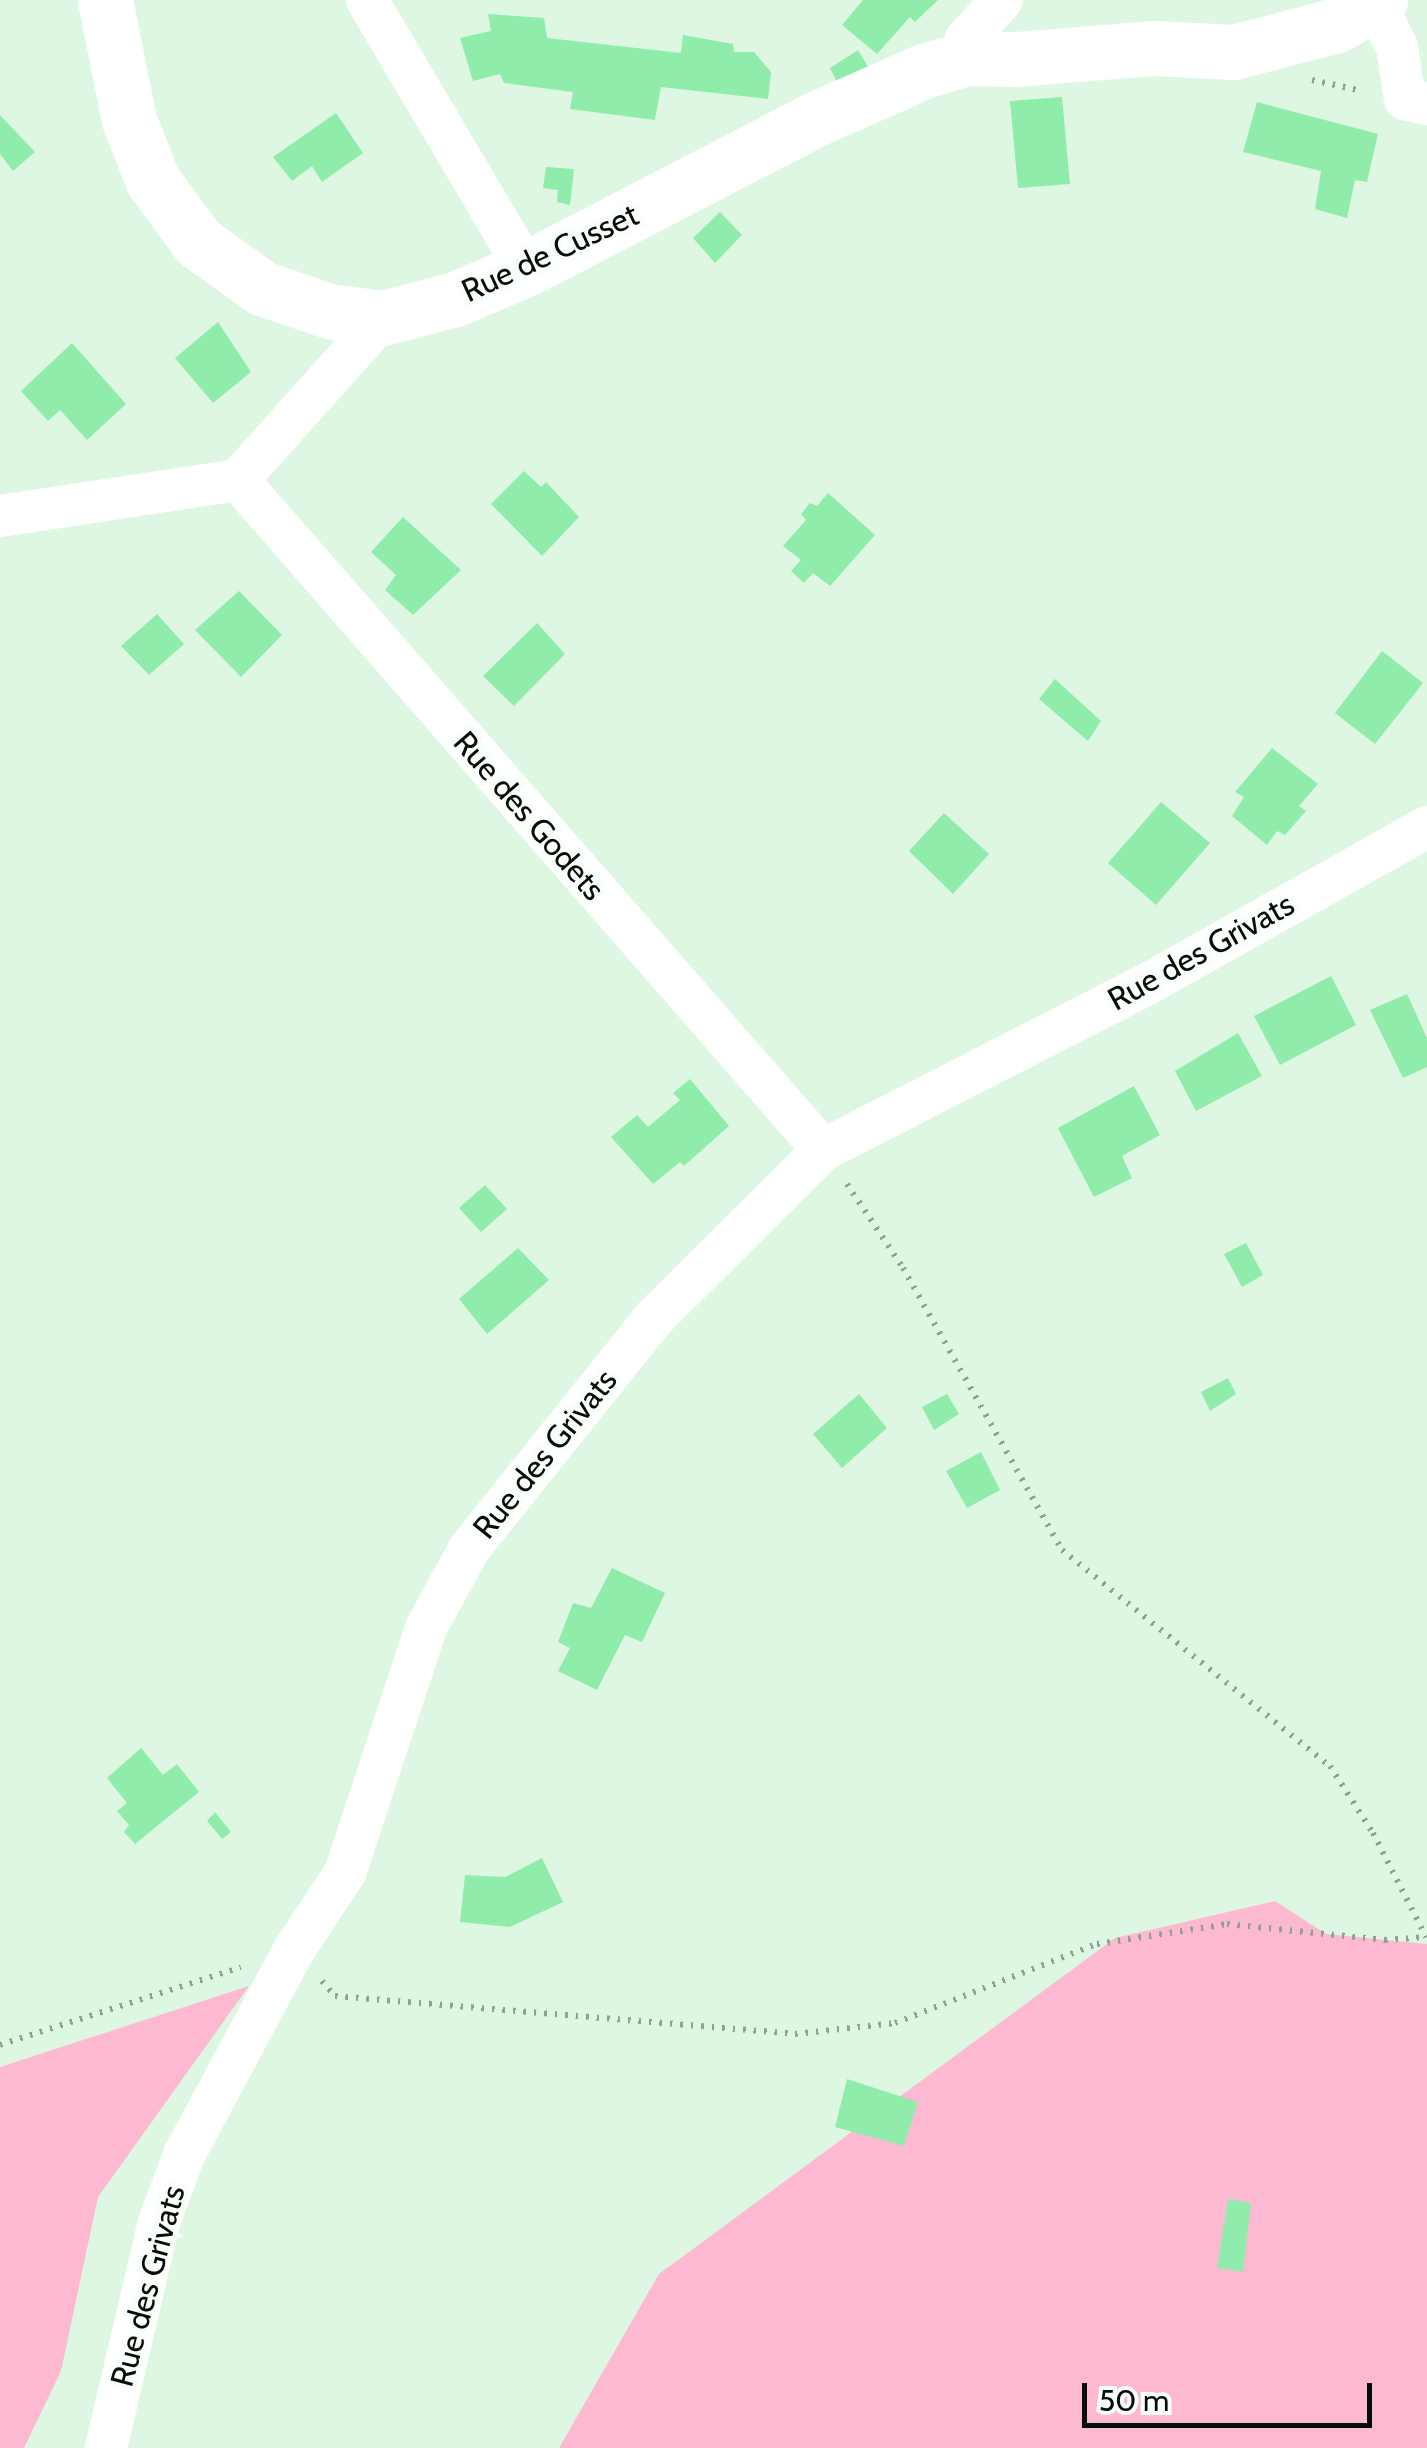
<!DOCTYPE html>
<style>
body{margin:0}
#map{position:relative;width:1427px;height:2448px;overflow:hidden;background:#def7e3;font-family:Cabin,sans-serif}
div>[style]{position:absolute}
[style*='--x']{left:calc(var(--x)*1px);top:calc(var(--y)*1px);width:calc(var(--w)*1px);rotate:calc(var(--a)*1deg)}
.green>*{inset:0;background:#fdb8d2}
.building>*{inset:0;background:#90ecab}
.path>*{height:6px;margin-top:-3px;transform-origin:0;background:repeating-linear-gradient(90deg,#8ea192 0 2.5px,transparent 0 10.5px)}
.minor>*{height:42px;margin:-21px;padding:0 21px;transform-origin:21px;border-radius:21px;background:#fff}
.tertiary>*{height:55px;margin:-27.5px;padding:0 27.5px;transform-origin:27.5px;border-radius:27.5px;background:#fff}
span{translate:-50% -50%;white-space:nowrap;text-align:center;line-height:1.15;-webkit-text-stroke:10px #f9fefa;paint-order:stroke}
.street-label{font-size:32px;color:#060e08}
.scale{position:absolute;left:1082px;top:2383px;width:290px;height:45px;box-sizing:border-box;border:5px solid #060e08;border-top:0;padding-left:12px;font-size:30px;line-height:35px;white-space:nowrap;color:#060e08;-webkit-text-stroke:8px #f9fefa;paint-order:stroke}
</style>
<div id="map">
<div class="green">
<div style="clip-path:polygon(1275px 1901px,1326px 1934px,1427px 1944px,1427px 2448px,559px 2448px,659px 2274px,1115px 1938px)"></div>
<div style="clip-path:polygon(249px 1986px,98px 2197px,61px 2371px,24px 2448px,0 2448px,0 2067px)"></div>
</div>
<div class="building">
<div style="clip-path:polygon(863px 0,938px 0,915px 22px,910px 17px,877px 54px,842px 25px)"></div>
<div style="clip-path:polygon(488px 14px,544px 18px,547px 38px,681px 53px,683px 35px,733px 44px,734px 52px,754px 52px,771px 72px,768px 99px,661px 87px,655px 120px,570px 109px,573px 92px,504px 83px,500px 74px,473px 81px,460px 38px,491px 31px)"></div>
<div style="clip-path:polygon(858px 50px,870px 70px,839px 86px,830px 68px)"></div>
<div style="clip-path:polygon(1062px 97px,1070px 184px,1018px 188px,1010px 101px)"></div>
<div style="clip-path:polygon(1257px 102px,1378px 134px,1367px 182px,1355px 180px,1347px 218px,1315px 209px,1321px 171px,1243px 152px)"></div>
<div style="clip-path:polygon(336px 113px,363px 153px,322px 182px,312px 166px,292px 181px,273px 157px)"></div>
<div style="clip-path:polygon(0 115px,35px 152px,13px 171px,0 154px)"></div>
<div style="clip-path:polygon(546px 167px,574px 169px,570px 205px,557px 202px,558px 190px,543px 188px)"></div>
<div style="clip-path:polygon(720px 212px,742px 235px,715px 263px,693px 238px)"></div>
<div style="clip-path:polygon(218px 322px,251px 372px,213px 403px,175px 358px)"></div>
<div style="clip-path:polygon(72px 343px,126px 404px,87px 440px,60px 410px,48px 421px,21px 391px)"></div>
<div style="clip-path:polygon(524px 471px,541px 487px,546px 482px,579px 517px,542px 556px,491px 504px)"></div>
<div style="clip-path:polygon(828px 493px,875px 535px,830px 586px,813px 573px,804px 583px,791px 571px,801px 560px,783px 546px,806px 520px,801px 514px,810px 503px,817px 506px)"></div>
<div style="clip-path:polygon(403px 517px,461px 570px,413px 615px,385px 590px,396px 575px,371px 552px)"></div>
<div style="clip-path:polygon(239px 591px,282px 635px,241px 677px,195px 630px)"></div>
<div style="clip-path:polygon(157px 614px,184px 644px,149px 675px,121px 646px)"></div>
<div style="clip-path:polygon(537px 623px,565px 654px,514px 706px,483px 676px)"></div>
<div style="clip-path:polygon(1382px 651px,1423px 683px,1375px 744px,1335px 713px)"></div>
<div style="clip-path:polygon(1055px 679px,1101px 721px,1088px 741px,1039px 699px)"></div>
<div style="clip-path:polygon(1272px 748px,1318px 784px,1299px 806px,1306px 811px,1285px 835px,1277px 831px,1267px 845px,1232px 816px,1244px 797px,1235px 792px)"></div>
<div style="clip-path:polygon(1161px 802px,1210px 843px,1156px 905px,1108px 863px)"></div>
<div style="clip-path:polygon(944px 813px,989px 854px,953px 894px,909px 851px)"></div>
<div style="clip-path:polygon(1331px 976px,1356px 1025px,1280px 1065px,1254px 1016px)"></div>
<div style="clip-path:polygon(1407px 994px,1427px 1038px,1427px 1067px,1403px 1078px,1370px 1010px)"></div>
<div style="clip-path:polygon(1238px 1033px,1262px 1076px,1196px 1111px,1175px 1071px)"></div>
<div style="clip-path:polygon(690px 1079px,729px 1126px,684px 1166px,680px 1162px,653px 1184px,611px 1137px,637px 1115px,648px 1127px,680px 1100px,673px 1093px)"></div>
<div style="clip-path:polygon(1134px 1086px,1160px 1135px,1122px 1156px,1132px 1178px,1094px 1197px,1058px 1128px)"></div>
<div style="clip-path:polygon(485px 1185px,507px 1209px,481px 1232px,459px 1208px)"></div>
<div style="clip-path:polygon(1246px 1243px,1263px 1275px,1242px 1287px,1224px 1254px)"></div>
<div style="clip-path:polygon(518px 1248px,549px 1280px,487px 1334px,459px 1299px)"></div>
<div style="clip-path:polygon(1228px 1378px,1236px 1394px,1210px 1411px,1201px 1392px)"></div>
<div style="clip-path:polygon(859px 1394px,887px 1428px,842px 1468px,813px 1434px)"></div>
<div style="clip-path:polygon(947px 1394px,959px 1414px,934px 1430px,922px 1407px)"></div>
<div style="clip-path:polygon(981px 1452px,1000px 1490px,967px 1508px,946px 1471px)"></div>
<div style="clip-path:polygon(612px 1568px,665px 1593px,642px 1642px,625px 1635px,597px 1690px,558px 1671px,570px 1648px,558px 1642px,573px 1603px,591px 1608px)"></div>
<div style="clip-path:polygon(141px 1748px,163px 1775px,177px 1764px,199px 1792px,135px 1844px,124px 1832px,129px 1825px,117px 1811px,127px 1803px,107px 1778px)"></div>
<div style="clip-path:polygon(215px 1812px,231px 1832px,222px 1839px,207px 1821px)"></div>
<div style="clip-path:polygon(542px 1858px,563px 1902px,510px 1927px,460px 1922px,465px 1875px,505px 1877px)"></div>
<div style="clip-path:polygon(847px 2079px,918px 2102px,904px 2146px,835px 2127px)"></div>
<div style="clip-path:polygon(1228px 2199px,1251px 2203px,1243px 2272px,1217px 2268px)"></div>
</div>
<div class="path">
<div style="--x:1312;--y:80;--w:52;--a:12.2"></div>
<div style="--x:847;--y:1184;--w:101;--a:56.3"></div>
<div style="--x:903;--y:1268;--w:324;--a:60.6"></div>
<div style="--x:1062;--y:1550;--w:344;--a:38.9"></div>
<div style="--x:1330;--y:1766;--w:80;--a:57.3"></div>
<div style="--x:1373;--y:1833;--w:117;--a:63"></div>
<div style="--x:322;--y:1981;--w:20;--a:49"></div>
<div style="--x:335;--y:1996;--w:462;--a:4.7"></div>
<div style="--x:795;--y:2034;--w:101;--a:-6.3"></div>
<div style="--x:895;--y:2023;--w:217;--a:-21.4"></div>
<div style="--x:1097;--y:1944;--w:132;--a:-8.7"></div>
<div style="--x:1227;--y:1924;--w:159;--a:5.8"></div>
<div style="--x:1385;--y:1940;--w:42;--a:-4.1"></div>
<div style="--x:0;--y:2045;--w:253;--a:-17.9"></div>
</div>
<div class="minor">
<div style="--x:367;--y:0;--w:312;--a:59.4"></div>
<div style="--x:1377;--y:0;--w:4;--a:124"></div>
<div style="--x:1375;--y:3;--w:49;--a:63.4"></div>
<div style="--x:1397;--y:47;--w:53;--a:81.3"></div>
<div style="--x:1405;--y:99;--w:23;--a:13"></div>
<div style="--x:967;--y:58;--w:19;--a:-93"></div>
<div style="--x:966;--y:39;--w:53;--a:-47.3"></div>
<div style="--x:238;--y:480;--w:889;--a:48.87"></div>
<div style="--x:0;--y:516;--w:241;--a:-8.6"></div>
<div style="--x:238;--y:480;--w:217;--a:-48.2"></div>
<div style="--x:106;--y:2448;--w:232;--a:-76.8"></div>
<div style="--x:159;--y:2222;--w:72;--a:-69.5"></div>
<div style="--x:184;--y:2155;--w:233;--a:-61.8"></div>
<div style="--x:294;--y:1950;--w:92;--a:-56.5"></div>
<div style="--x:345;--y:1873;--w:258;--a:-71.7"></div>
<div style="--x:426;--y:1628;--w:90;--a:-61.4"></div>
<div style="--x:469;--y:1549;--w:297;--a:-51.3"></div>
<div style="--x:655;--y:1317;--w:237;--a:-44.8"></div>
<div style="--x:823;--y:1150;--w:369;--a:-27.1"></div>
<div style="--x:1151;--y:982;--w:317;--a:-29.3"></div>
</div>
<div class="tertiary">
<div style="--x:105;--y:0;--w:122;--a:78.7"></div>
<div style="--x:129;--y:120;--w:66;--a:68.5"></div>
<div style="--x:153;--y:181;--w:76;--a:53.6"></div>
<div style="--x:198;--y:242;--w:79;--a:35.7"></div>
<div style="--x:262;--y:288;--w:71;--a:18.9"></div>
<div style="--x:329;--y:311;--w:54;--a:7.4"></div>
<div style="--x:383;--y:318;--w:74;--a:-14.8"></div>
<div style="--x:455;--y:299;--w:77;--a:-22.9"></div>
<div style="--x:526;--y:269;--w:321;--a:-27.4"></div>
<div style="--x:811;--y:121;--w:124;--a:-23.9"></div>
<div style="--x:924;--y:71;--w:45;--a:-16.8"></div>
<div style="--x:967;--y:58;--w:49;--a:1.2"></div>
<div style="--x:1016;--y:59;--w:138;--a:-4.6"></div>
<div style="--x:1154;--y:48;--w:80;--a:2.9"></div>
<div style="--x:1234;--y:52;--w:106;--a:-14.7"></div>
<div style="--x:1337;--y:25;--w:50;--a:-30.2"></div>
</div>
<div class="street-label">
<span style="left:550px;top:253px;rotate:-25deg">Rue de Cusset</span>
<span style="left:529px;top:816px;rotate:49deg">Rue des Godets</span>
<span style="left:1201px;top:952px;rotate:-29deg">Rue des Grivats</span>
<span style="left:545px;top:1454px;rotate:-51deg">Rue des Grivats</span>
<span style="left:148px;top:2286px;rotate:-75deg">Rue des Grivats</span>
</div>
<div class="scale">50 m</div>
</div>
